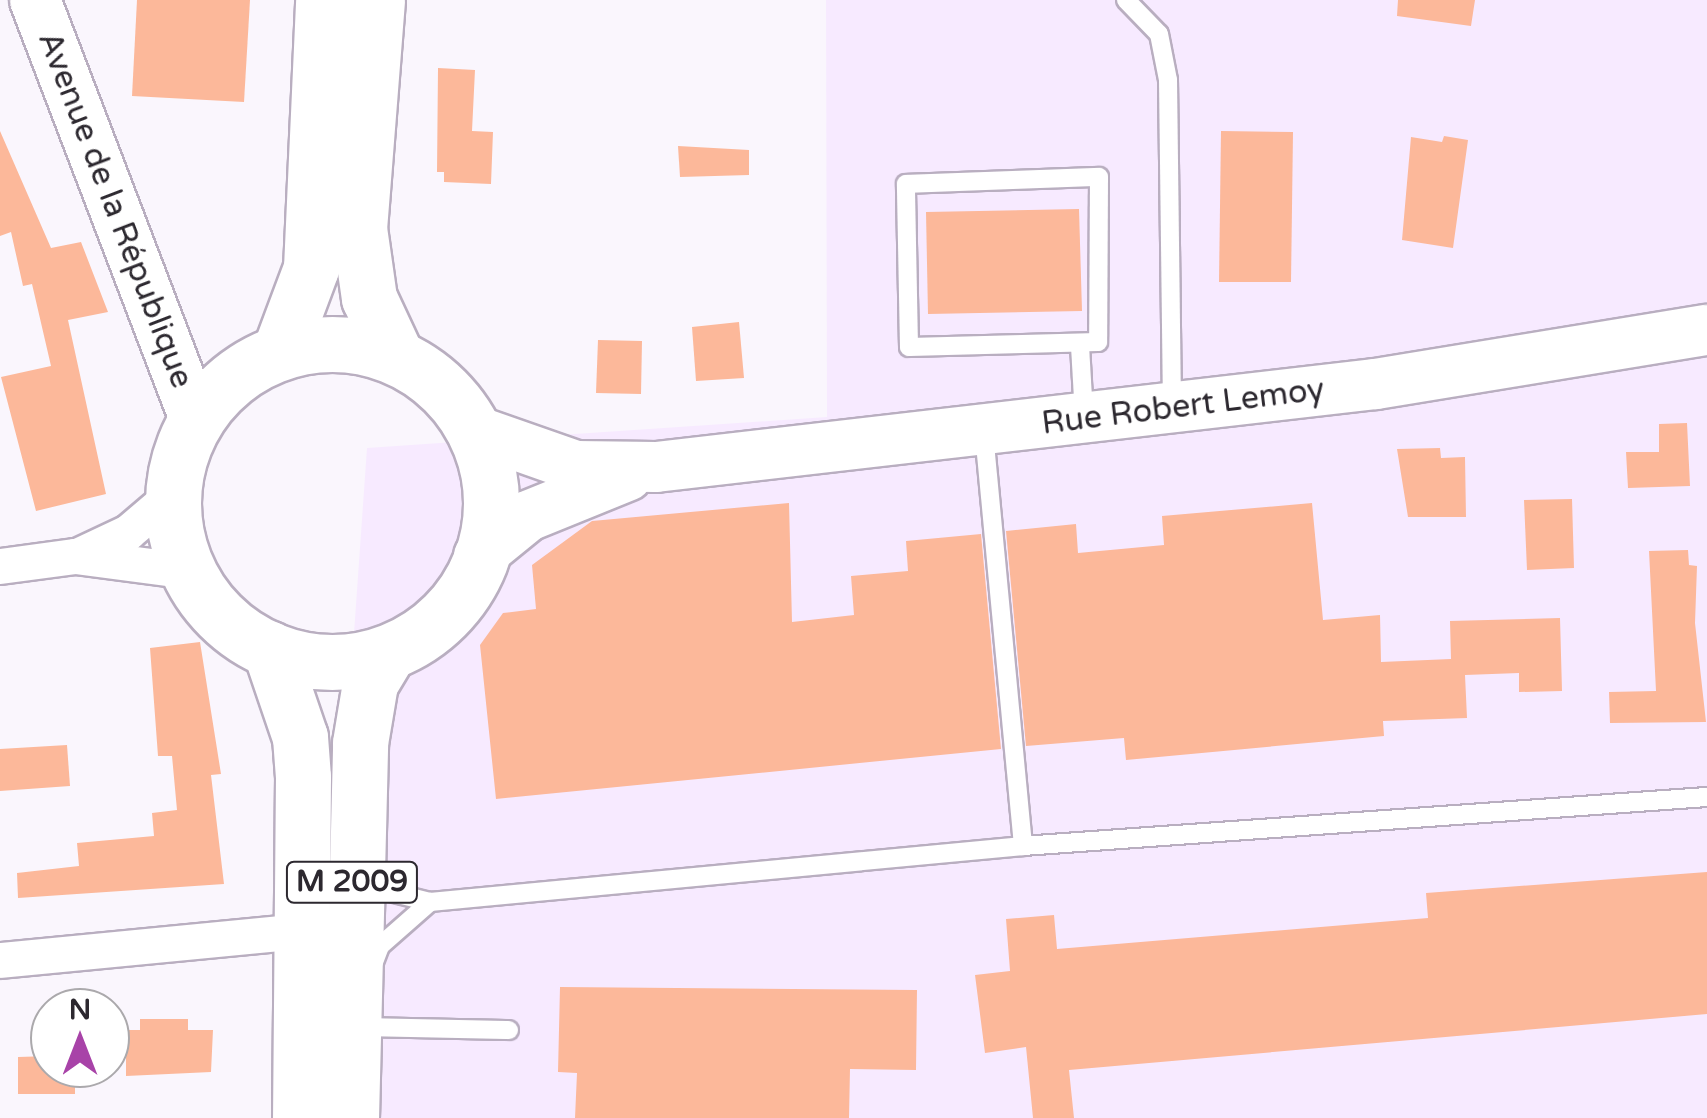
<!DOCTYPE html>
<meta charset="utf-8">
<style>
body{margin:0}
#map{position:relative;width:1707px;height:1118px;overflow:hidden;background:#faf6fd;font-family:"Varela Round",sans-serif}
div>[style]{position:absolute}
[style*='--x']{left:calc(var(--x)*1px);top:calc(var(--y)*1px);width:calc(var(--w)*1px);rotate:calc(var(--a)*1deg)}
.built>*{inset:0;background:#f7eaff}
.building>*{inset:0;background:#fcb89a}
.roads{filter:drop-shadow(2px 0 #b9aec0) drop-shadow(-2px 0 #b9aec0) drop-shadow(0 2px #b9aec0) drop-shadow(0 -2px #b9aec0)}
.lane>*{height:18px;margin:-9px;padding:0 9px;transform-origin:9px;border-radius:9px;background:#fff}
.street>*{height:35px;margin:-17.5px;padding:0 17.5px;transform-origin:17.5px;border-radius:17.5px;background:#fff}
.secondary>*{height:50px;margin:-25px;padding:0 25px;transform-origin:25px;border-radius:25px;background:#fff}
.primary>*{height:55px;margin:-27.5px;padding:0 27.5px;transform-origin:27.5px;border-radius:27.5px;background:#fff}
.primary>.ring{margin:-27.5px;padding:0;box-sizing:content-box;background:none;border:55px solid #fff;border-radius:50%}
span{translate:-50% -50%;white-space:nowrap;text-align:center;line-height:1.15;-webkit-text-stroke:10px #fff;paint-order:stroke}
.shield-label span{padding:2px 8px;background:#fff;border:2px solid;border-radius:8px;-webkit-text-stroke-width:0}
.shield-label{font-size:30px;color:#2c282f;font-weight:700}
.street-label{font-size:32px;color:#2c282f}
.north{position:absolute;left:30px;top:988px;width:100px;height:100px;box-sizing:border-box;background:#fff;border:2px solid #aba9ac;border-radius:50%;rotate:0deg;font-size:28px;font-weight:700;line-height:40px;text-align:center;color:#2c282f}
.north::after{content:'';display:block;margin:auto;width:35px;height:45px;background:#a843a8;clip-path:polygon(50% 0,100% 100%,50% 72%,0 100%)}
</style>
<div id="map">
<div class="built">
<div style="clip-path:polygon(826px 0,1707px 0,1707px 1118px,320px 1118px,367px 448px,827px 417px)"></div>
</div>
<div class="building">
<div style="clip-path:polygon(137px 0,250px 0,244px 102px,132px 96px)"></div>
<div style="clip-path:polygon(1398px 0,1475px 0,1471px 26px,1397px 16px)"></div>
<div style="clip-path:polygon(438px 68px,475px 70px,472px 131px,493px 132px,491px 184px,444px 182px,444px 172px,437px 172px)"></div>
<div style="clip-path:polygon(0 131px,51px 248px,81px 242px,108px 312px,68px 320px,106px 494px,36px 511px,1px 377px,51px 366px,32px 284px,23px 286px,11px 232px,0 236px)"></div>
<div style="clip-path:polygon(1221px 131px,1293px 132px,1291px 282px,1219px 282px)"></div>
<div style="clip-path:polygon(1444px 136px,1468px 140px,1453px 248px,1402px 240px,1411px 137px,1442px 142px)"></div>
<div style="clip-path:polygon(678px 146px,749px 150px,749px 175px,680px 177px)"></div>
<div style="clip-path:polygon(1079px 209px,1082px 311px,928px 314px,926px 212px)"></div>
<div style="clip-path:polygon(739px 322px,744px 378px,696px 381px,692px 327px)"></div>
<div style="clip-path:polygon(598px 340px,642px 341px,641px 394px,596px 393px)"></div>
<div style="clip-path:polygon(1687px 423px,1690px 486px,1628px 488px,1626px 452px,1659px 452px,1659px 424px)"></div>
<div style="clip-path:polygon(1440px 448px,1441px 458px,1465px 457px,1466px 517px,1408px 517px,1397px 449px)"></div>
<div style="clip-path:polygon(1572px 499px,1574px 568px,1527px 570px,1524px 500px)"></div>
<div style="clip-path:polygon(789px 503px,792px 622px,854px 615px,851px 576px,908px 571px,906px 541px,981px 534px,1001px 749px,496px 799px,480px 645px,503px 613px,536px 609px,532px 565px,592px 521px)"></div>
<div style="clip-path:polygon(1312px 503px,1323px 620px,1380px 615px,1381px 662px,1451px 659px,1450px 621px,1560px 618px,1562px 691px,1519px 692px,1519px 673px,1465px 675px,1467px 718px,1383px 721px,1384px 736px,1126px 760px,1124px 738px,1026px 746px,1006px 531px,1076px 524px,1078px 553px,1164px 545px,1162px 516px)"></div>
<div style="clip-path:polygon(1688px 550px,1689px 565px,1697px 566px,1695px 623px,1706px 722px,1610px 723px,1609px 692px,1656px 691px,1649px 551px)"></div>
<div style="clip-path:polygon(200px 642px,221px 774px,211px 775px,224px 884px,18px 898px,17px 873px,79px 866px,77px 843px,154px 836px,152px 813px,177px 810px,172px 756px,158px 756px,150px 648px)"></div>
<div style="clip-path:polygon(67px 745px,70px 786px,0 791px,0 749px)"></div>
<div style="clip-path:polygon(1707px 872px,1707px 1014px,1069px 1070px,1074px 1118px,1033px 1118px,1026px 1047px,985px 1053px,975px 975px,1010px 971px,1006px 919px,1054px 915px,1057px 949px,1428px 918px,1426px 893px)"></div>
<div style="clip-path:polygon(560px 987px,917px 990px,916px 1070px,850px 1069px,849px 1118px,575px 1118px,577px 1073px,558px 1072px)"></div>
<div style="clip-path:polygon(140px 1019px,188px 1019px,188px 1030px,213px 1030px,211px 1072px,126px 1076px,126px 1030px,140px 1030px)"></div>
<div style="clip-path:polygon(50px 1056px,50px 1068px,75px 1068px,75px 1094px,18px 1094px,18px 1057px)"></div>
</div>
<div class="roads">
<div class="lane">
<div style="--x:1126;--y:0;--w:47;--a:45.9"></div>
<div style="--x:1159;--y:34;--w:47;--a:78.9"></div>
<div style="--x:1168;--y:80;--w:325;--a:89.3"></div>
<div style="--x:1099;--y:177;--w:165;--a:90.3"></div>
<div style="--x:1098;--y:342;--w:189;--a:178.5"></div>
<div style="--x:909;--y:347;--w:163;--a:-91.1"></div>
<div style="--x:906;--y:184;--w:193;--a:-2.1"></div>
<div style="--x:1080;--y:346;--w:70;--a:86.7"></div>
<div style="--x:984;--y:433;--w:415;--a:84.6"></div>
<div style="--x:362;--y:885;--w:70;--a:14"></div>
<div style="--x:430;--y:902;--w:596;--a:-5.39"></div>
<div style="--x:1023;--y:846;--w:686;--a:-4.1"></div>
<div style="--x:374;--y:962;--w:17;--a:-69"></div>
<div style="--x:380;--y:946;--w:67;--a:-41.3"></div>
<div style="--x:360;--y:1027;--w:149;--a:1.2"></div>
</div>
<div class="street">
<div style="--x:79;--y:555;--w:54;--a:-25.1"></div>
<div style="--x:128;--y:532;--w:60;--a:-40.3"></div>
<div style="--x:0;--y:566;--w:76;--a:-7.6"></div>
<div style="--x:75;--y:556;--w:115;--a:7.5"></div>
<div style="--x:0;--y:960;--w:304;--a:-5.5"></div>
</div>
<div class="secondary">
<div style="--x:35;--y:0;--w:449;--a:69.1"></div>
<div style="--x:476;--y:431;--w:106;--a:19.3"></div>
<div style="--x:576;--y:466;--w:80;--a:0.7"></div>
<div style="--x:656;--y:467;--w:725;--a:-6.58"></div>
<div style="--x:1376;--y:384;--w:335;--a:-9.3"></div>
<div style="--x:479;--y:556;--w:63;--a:-39.2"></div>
<div style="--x:528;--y:516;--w:107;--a:-22"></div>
</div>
<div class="primary">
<div style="--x:377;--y:0;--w:229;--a:94.5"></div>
<div style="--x:359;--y:228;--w:71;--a:81.9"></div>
<div style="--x:369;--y:298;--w:64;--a:65"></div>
<div class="ring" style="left:173px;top:344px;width:263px;height:263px"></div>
<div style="--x:280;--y:351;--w:89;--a:-69.5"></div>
<div style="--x:311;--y:268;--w:268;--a:-87.4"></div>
<div style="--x:270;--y:649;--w:93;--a:71.2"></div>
<div style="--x:300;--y:737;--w:40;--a:85.7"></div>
<div style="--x:303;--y:777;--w:341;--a:90.5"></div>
<div style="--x:351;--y:1118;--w:375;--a:-88.6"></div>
<div style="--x:360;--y:743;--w:61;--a:-80.5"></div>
<div style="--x:370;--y:683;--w:35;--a:-59"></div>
</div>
</div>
<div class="shield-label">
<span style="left:352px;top:882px">M 2009</span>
</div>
<div class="street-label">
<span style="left:115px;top:210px;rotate:69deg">Avenue de la République</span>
<span style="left:1183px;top:407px;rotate:-7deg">Rue Robert Lemoy</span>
</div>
<div class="north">N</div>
</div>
